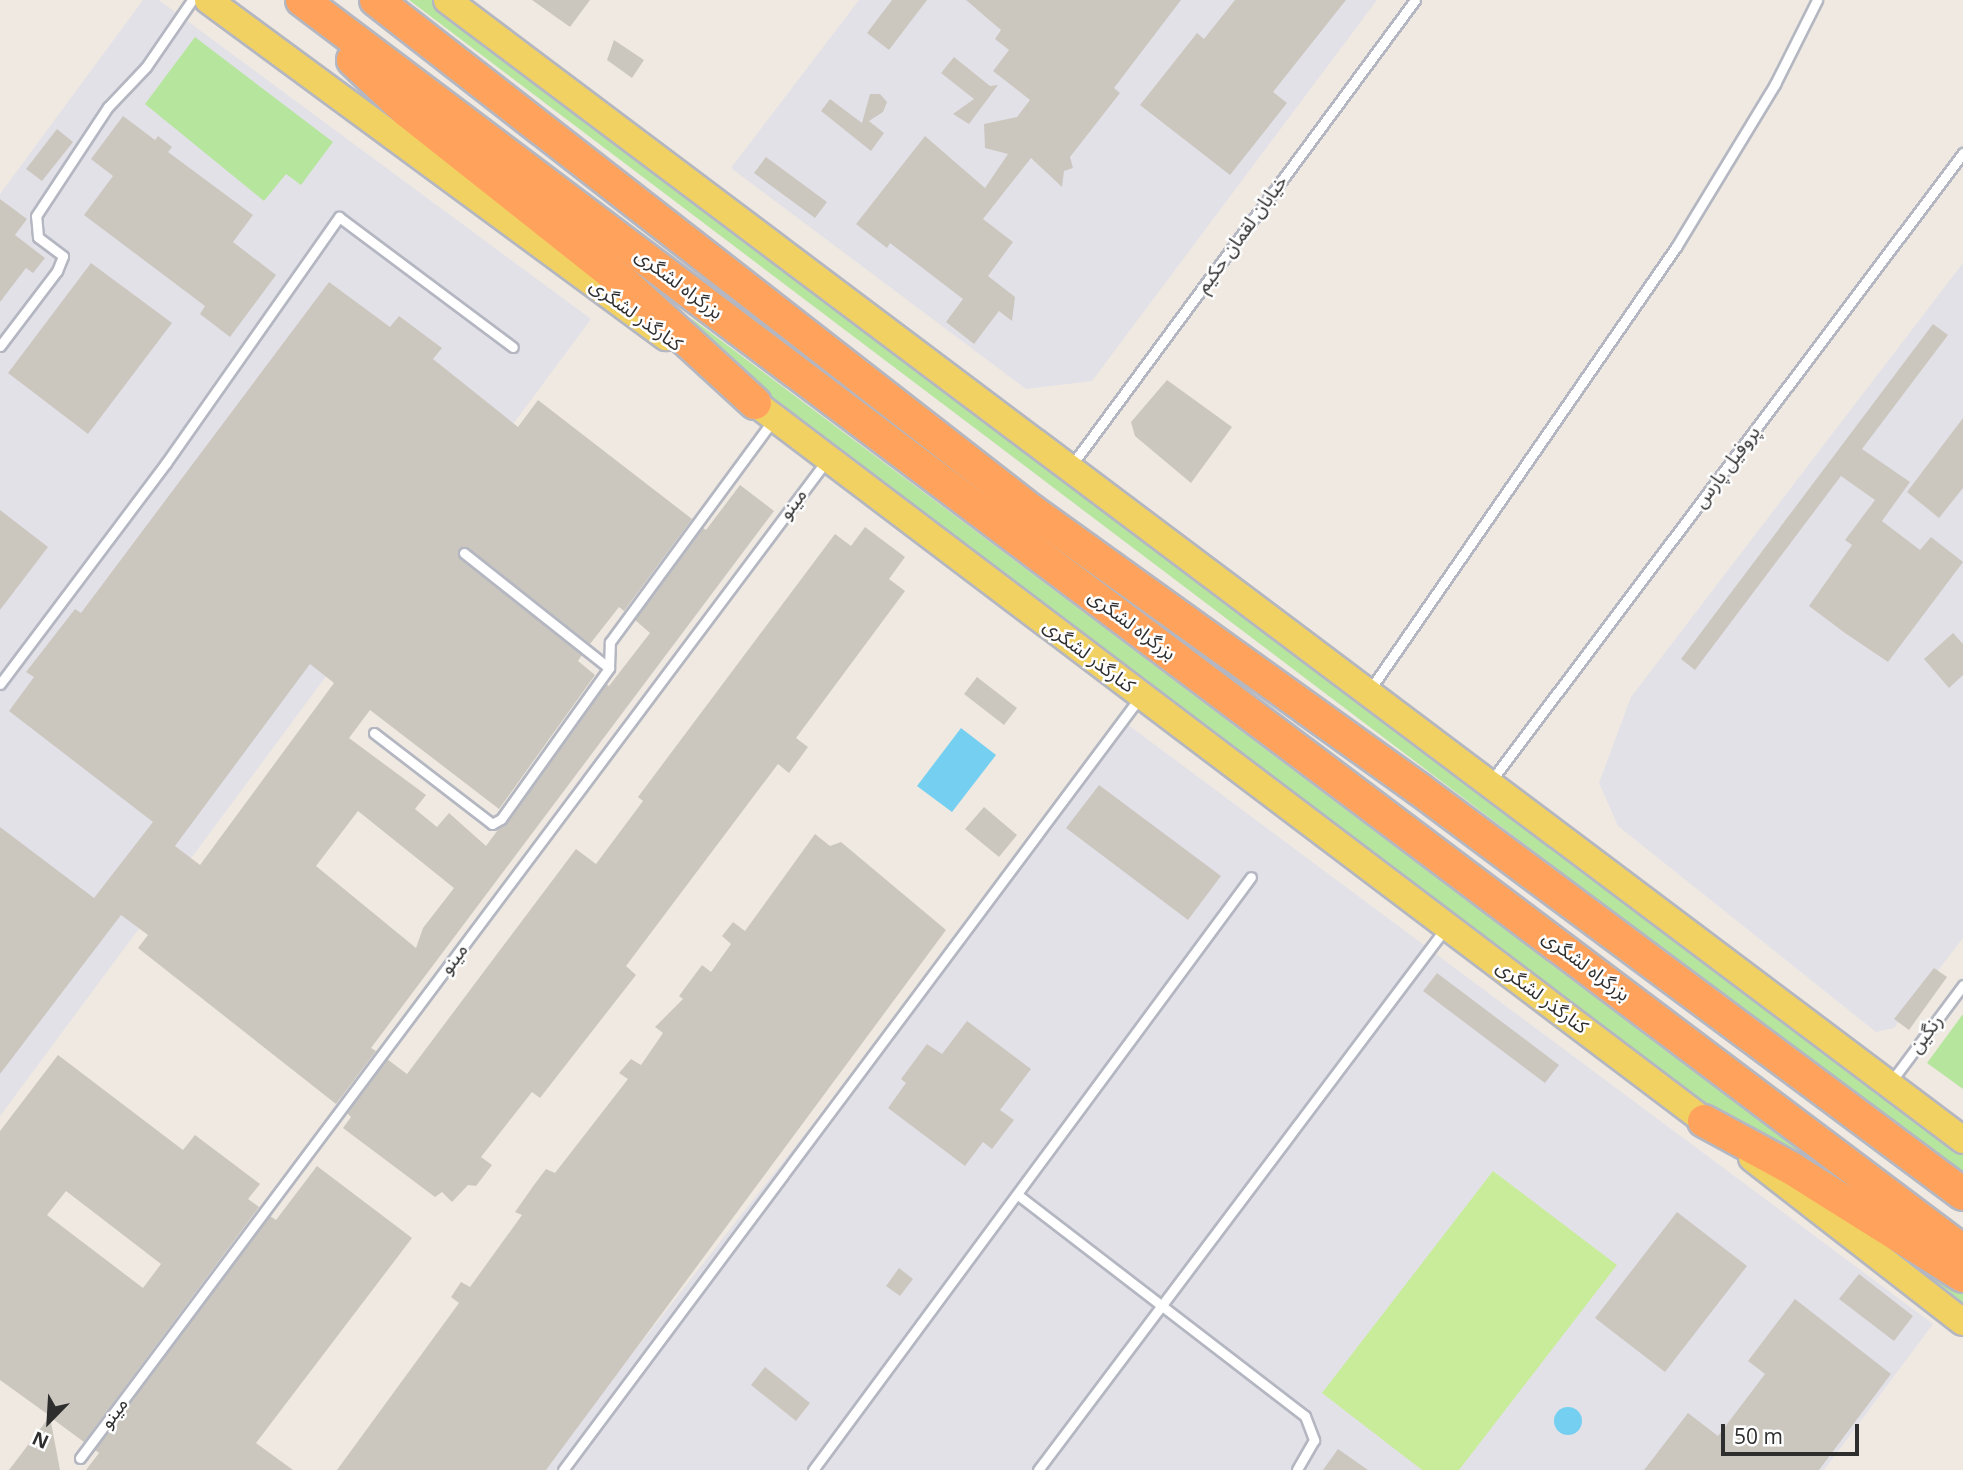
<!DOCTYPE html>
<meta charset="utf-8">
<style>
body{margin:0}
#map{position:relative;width:1963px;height:1470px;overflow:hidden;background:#efe9e1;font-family:"Open Sans","Noto Sans Arabic",sans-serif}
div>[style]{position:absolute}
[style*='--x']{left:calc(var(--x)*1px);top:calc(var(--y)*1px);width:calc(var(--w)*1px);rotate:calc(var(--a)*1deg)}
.industrial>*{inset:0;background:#e3e1e8}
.green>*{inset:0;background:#b6e59e}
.pitch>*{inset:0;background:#c9ec9a}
.water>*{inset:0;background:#75cff0}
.round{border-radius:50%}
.building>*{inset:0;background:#cbc7bf}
.roads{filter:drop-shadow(2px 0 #b4b7c1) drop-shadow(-2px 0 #b4b7c1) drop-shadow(0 2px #b4b7c1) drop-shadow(0 -2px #b4b7c1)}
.lane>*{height:9px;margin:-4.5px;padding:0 4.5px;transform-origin:4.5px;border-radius:4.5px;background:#fff}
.primary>*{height:26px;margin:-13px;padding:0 13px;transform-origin:13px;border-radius:13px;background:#f2d163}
.highway>*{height:32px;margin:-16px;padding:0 16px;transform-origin:16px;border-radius:16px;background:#ffa35c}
span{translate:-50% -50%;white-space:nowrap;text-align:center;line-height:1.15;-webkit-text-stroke:5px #fff;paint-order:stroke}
.street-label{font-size:19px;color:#2e2e2e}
.north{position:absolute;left:14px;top:1386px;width:70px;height:70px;-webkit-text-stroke:5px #fff;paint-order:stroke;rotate:204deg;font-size:19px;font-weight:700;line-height:28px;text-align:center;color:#2e2e2e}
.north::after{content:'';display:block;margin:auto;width:24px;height:32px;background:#2e2e2e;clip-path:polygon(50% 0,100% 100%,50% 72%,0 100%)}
.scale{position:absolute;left:1721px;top:1424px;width:138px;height:32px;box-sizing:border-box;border:4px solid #2e2e2e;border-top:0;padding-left:9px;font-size:21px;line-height:24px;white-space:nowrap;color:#2e2e2e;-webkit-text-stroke:5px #fff;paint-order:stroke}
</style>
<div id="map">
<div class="industrial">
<div style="clip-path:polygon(143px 0,159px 0,591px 319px,0 1116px,0 194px)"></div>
<div style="clip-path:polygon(859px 0,1377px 0,1092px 381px,1026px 389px,731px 168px)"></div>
<div style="clip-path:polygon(1963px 263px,1963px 938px,1894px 1028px,1876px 1032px,1618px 826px,1599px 783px,1631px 697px)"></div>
<div style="clip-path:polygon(1127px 724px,1933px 1324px,1824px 1470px,541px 1470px)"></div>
</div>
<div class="green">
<div style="clip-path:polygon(409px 0,439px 0,1963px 1147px,1963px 1176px)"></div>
<div style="clip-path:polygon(195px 37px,333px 142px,301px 185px,286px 174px,264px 201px,145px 104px)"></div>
<div style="clip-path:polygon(691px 318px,1098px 623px,1826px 1171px,1775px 1150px,1703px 1102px,1458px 922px,733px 371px)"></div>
<div style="clip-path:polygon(1963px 1014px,1963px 1089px,1927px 1063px)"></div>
<div style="clip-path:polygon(1892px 1243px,1963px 1283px,1963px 1305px,1910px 1264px)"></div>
</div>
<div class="pitch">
<div style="clip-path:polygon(1493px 1171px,1617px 1265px,1459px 1470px,1422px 1470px,1322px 1393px)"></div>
</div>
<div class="water">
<div style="clip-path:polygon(961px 728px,996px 755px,952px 812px,917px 786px)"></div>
<div class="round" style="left:1554px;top:1407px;width:28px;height:28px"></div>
</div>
<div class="building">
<div style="clip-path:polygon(532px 0,590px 0,570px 27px)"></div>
<div style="clip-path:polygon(892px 0,927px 0,889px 50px,867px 33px)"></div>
<div style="clip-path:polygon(966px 0,1181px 0,1114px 88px,1120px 93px,1070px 157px,1073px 168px,1064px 171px,1062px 187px,1031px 158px,983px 219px,1013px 242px,988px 276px,1015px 297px,1012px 321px,999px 311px,974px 344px,946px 322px,963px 299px,890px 243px,887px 248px,856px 224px,925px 136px,985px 188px,1008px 154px,985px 148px,984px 124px,1017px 117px,1030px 100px,993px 71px,1009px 50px,995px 39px,1001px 30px)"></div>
<div style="clip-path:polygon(1235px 0,1346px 0,1273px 92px,1287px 103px,1230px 175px,1140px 105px,1197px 33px,1204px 39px)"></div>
<div style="clip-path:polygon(614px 40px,644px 60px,632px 78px,607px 60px)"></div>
<div style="clip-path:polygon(954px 57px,990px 86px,998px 85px,969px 124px,953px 114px,974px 99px,941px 73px)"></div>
<div style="clip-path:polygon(870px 94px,880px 94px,887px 102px,883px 112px,869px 121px,884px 133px,871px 151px,821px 111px,830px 99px,862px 123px)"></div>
<div style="clip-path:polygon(123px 116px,155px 140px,158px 136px,172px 147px,168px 152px,253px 215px,233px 242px,276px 275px,230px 337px,200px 314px,205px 306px,84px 215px,113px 176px,91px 159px)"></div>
<div style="clip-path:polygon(57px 129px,73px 142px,42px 181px,26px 169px)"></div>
<div style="clip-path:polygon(766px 157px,827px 202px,815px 218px,754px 173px)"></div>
<div style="clip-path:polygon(0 199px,27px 219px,15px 235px,45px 258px,33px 273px,26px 268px,0 302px)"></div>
<div style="clip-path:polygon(91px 263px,172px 323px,88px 434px,8px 373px)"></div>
<div style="clip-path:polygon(evenodd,329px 282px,390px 327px,399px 316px,442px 348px,433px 359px,518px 427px,538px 400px,692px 519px,624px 611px,619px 607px,590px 644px,468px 548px,459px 548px,460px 558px,582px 655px,578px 661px,595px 675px,499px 809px,370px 710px,349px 738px,426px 795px,415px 809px,437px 827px,449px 813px,486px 846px,606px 684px,609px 686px,650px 633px,635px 620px,703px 528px,706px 530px,740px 485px,774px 511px,371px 1048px,376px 1051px,336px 1104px,138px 948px,148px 935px,121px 915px,0 1074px,0 827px,94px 898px,153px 822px,9px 711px,34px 677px,26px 672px,75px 609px,81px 613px,329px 282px,310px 664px,334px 683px,200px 865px,175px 846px,310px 664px,329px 282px,358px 811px,454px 888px,423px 928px,416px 948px,316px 866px,358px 811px)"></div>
<div style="clip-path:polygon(1933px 324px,1948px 335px,1862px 449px,1910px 482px,1882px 521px,1920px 550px,1931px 537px,1963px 562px,1888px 662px,1845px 633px,1809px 606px,1852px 545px,1845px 540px,1875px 500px,1841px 476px,1695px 670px,1681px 659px)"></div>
<div style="clip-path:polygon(1167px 380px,1232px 427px,1191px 483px,1135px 436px,1131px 422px)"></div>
<div style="clip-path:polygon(1963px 418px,1963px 488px,1939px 518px,1907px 492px)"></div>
<div style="clip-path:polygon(0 510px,48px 547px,0 610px)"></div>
<div style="clip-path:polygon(865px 527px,905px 557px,889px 579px,905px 591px,796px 738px,808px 747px,789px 773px,778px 764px,626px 966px,636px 975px,540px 1098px,532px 1092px,481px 1157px,492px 1165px,476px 1186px,468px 1185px,452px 1202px,442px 1192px,435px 1197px,343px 1128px,351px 1117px,347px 1113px,387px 1059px,407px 1074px,576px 849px,596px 864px,643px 801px,638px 797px,835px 534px,851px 546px)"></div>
<div style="clip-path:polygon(1953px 633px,1963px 644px,1963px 675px,1949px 688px,1924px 659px)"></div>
<div style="clip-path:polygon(977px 677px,1017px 708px,1004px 725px,964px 694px)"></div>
<div style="clip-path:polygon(1099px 785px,1221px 876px,1188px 920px,1066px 828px)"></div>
<div style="clip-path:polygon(984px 807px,1017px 835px,999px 857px,965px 829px)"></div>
<div style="clip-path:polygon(815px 834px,830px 846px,841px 842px,946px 930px,546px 1470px,337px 1470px,459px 1303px,451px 1297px,461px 1282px,470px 1287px,522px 1215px,515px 1212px,534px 1185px,546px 1169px,555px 1173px,628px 1079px,619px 1073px,631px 1059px,641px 1065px,663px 1033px,655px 1027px,683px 999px,679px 996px,702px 965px,711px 972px,731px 944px,722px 936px,733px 922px,745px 931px)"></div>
<div style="clip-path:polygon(1934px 968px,1947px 977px,1909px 1030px,1894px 1019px)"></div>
<div style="clip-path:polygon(1437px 973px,1559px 1065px,1545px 1083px,1423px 991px)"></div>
<div style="clip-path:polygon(967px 1021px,1031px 1069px,1000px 1110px,1014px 1120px,992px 1149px,983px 1142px,965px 1166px,888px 1108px,906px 1083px,901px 1079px,927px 1044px,942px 1054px)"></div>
<div style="clip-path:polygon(evenodd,58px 1055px,183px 1150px,195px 1135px,260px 1184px,248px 1199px,259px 1207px,84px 1442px,50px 1417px,60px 1470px,9px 1470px,50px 1416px,0 1380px,0 1131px,58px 1055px,66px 1191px,161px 1264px,143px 1288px,47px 1215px,66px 1191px)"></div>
<div style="clip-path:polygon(317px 1166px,412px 1238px,256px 1443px,293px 1470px,86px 1470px,99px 1453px,95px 1450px,270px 1216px,276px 1220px)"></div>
<div style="clip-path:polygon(1677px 1212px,1747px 1266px,1665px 1372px,1595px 1318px)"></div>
<div style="clip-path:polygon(899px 1268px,913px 1279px,900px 1296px,886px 1286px)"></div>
<div style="clip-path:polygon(1859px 1274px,1913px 1316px,1894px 1341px,1839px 1299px)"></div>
<div style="clip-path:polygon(1795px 1299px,1891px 1374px,1819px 1470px,1644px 1470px,1688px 1413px,1718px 1436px,1765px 1374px,1748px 1361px)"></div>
<div style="clip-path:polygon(765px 1367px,810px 1403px,796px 1421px,751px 1385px)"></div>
<div style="clip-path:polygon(1338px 1449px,1368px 1470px,1323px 1470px)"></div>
</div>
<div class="roads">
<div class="lane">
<div style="--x:0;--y:346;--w:94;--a:-52.8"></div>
<div style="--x:57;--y:271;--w:16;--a:-68"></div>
<div style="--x:63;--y:256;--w:31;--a:-143"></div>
<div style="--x:38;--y:237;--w:21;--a:-95"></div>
<div style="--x:36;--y:216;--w:131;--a:-56.6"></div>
<div style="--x:108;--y:107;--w:55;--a:-46.5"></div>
<div style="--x:146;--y:67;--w:81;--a:-55.5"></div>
<div style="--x:1071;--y:466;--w:579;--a:-53.57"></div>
<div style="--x:464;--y:553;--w:185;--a:38.4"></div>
<div style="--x:609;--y:668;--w:26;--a:-88"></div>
<div style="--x:610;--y:642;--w:275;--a:-53.7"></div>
<div style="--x:0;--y:684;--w:276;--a:-53.1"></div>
<div style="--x:166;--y:463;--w:301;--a:-54.9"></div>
<div style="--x:339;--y:217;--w:217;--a:36.8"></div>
<div style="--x:1369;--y:691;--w:540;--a:-55.34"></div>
<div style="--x:1676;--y:247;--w:191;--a:-58.7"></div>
<div style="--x:1775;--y:84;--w:94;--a:-63.4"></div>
<div style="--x:374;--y:733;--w:149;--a:37.6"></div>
<div style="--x:492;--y:824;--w:10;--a:-29"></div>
<div style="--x:501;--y:819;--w:186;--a:-54.4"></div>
<div style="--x:1491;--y:781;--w:786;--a:-53.07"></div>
<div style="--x:1890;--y:1083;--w:122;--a:-53.3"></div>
<div style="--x:1018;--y:1195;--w:362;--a:37.6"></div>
<div style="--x:1305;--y:1416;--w:26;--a:69"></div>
<div style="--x:1314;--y:1440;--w:34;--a:120"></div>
<div style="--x:80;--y:1458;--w:1245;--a:-53.19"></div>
<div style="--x:563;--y:1470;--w:965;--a:-53.26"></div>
<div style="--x:813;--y:1470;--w:737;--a:-53.55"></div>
<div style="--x:1038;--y:1470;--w:676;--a:-53.06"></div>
</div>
<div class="primary">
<div style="--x:208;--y:0;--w:569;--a:36.35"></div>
<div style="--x:447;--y:0;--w:1897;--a:36.94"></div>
<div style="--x:739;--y:391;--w:1229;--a:37.09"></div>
<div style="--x:1752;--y:1158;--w:267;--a:37.9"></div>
</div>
<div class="highway">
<div style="--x:302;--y:0;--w:2079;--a:36.99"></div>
<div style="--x:376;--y:0;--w:832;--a:37.92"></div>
<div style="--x:1032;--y:511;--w:477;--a:35.7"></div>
<div style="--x:1419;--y:789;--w:678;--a:36.67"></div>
<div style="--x:353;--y:60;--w:74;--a:43.4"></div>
<div style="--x:407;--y:111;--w:275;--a:38.4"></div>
<div style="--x:623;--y:282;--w:179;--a:42.5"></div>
<div style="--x:1704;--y:1121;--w:99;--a:28.4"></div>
<div style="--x:1791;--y:1168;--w:203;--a:32.1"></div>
</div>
</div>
<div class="street-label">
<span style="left:1242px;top:234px;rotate:-54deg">خیابان لقمان حکیم</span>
<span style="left:679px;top:284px;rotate:37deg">بزرگراه لشگری</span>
<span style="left:636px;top:315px;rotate:36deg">کنارگذر لشگری</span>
<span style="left:1727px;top:467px;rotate:-53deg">پروفیل پارس</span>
<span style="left:793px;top:504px;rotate:-53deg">مینو</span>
<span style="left:1132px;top:625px;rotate:37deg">بزرگراه لشگری</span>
<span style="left:1089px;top:656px;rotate:37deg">کنارگذر لشگری</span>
<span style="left:454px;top:959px;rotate:-53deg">مینو</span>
<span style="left:1586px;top:966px;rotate:37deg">بزرگراه لشگری</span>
<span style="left:1542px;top:997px;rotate:37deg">کنارگذر لشگری</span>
<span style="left:1926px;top:1034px;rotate:-53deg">رنگین</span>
<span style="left:114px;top:1413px;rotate:-53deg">مینو</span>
</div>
<div class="north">N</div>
<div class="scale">50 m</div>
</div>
